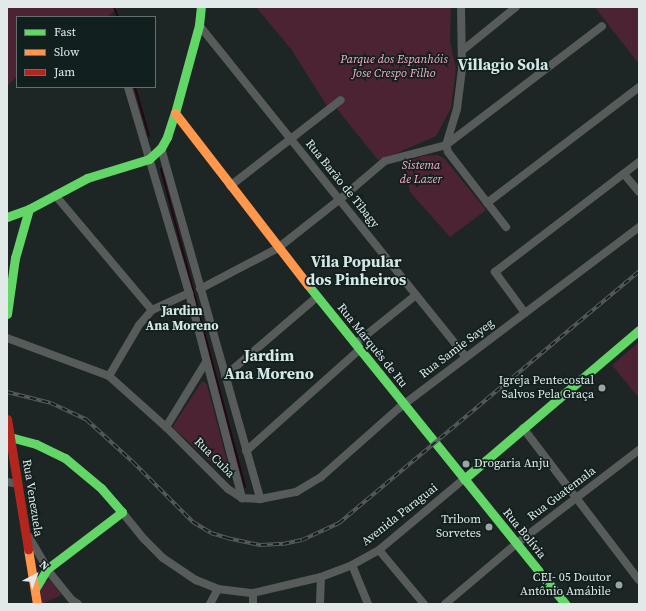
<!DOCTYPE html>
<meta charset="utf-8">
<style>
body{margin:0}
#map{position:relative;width:646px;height:611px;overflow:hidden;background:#1e2625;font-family:"Source Serif 4",serif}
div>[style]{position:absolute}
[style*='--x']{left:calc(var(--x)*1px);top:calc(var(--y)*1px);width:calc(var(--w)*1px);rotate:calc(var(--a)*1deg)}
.green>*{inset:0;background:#4b2333}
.stream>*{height:2px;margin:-1px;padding:0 1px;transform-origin:1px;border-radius:1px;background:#260414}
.street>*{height:8px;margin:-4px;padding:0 4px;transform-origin:4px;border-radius:4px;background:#575c5b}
.fast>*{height:9px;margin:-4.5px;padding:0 4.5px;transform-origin:4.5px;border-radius:4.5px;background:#63d668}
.slow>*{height:9px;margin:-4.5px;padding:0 4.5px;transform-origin:4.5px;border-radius:4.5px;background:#ff974d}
.jam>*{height:9px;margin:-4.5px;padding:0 4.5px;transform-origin:4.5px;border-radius:4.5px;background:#b3261e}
.rail>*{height:3.5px;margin-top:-1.75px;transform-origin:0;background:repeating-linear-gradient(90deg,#11201e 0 6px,#565c5b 0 12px);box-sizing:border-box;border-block:1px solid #565c5b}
.dots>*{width:11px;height:11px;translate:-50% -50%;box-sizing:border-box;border:2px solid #11201e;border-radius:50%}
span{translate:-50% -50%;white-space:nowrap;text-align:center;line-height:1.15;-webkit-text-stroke:3.5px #11201e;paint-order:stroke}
.park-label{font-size:12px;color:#faaec9;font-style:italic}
.street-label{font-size:12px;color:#e1eae9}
.poi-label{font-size:12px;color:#e1eae9}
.right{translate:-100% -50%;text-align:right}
.left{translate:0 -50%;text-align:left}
.neighbourhood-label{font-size:13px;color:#d5e8e6;font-weight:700}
.district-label{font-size:16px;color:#d5e8e6;font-weight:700}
.frame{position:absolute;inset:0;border:8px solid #e1eae9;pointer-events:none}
.legend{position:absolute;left:16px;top:16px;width:140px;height:72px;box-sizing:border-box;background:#11201e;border:1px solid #64716f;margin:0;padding:5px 7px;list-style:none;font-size:12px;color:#e1eae9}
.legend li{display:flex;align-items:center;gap:8px;height:20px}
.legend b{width:20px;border:1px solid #64716f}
.north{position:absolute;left:16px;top:555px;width:40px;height:40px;-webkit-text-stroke:3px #11201e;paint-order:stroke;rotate:41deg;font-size:11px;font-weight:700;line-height:16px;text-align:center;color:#e1eae9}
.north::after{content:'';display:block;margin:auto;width:14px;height:18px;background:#e1eae9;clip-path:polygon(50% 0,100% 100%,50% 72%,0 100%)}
</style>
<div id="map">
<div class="green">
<div style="clip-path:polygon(7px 7px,119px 7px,107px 17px,17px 17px,17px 76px,7px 86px)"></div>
<div style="clip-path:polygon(256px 7px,451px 7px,450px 42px,456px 68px,451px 108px,436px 136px,388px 157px,378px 160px,337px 109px,345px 101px,341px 95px,327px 106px,291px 49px)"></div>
<div style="clip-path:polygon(595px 7px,639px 7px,639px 64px,604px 19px)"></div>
<div style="clip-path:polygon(437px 155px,444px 158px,486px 210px,450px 237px,410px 192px,405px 162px,423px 156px)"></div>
<div style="clip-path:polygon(639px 342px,639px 398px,612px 365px)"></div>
<div style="clip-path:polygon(203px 381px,207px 385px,231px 476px,229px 478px,174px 429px,173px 426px,201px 383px)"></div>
<div style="clip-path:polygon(49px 579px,62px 595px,41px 604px,40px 586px)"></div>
</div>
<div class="stream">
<div style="--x:114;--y:7;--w:11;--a:68"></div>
<div style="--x:135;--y:87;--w:51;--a:74.1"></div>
<div style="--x:161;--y:169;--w:329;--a:75.2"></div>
</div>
<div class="street">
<div style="--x:461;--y:7;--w:62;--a:89.1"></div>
<div style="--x:462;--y:69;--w:40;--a:97.1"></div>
<div style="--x:457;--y:109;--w:38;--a:107"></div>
<div style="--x:446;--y:145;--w:7;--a:74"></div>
<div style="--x:448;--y:152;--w:95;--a:52.3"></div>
<div style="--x:199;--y:25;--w:426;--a:51.2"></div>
<div style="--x:463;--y:50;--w:68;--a:-39.1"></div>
<div style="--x:128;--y:87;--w:215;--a:73.5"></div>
<div style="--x:189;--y:293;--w:212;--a:75.5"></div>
<div style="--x:161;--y:148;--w:365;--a:74.2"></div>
<div style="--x:624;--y:174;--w:23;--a:50"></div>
<div style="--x:230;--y:186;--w:140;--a:-37.8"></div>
<div style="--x:55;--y:195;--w:150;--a:49.9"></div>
<div style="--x:487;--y:203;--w:191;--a:-37.3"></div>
<div style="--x:200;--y:289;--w:88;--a:-27.7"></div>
<div style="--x:278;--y:248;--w:85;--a:-38.3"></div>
<div style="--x:345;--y:195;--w:52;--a:-40.4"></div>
<div style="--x:385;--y:161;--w:63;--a:-14.7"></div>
<div style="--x:446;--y:145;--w:196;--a:-37.3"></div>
<div style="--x:525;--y:313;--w:51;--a:-126.2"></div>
<div style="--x:495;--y:272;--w:181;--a:-37.4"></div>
<div style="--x:7;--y:338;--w:109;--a:20.4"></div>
<div style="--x:109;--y:376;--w:76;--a:41.8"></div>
<div style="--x:166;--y:427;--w:88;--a:45"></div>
<div style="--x:228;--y:489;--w:17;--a:33"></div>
<div style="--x:242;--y:498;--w:18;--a:3"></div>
<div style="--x:260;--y:499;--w:37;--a:-11"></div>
<div style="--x:296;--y:492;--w:29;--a:-31"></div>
<div style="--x:321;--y:477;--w:104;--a:-41.5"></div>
<div style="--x:399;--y:408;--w:301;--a:-37"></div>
<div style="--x:355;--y:344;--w:78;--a:-38.8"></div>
<div style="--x:109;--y:376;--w:59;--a:-59.5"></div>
<div style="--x:139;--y:325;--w:20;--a:-49"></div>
<div style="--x:152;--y:310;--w:41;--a:-24.7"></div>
<div style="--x:225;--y:376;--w:121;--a:-40.7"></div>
<div style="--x:166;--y:427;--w:76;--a:-58.4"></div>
<div style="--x:523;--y:428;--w:191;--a:52.7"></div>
<div style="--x:246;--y:451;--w:152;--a:-41.8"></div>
<div style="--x:7;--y:482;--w:11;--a:10"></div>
<div style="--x:122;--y:512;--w:35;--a:51"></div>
<div style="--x:144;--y:539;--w:27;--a:45"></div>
<div style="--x:163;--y:558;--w:40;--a:34"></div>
<div style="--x:196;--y:580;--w:24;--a:22"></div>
<div style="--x:218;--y:589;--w:35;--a:7"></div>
<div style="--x:253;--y:593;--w:70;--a:-13.2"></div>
<div style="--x:321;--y:577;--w:33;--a:-21"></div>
<div style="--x:352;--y:565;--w:31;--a:-29"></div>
<div style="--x:379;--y:550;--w:111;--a:-39.9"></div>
<div style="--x:29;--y:537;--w:42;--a:59.7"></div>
<div style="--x:50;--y:573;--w:35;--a:51"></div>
<div style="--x:72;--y:600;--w:7;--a:34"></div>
<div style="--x:379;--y:550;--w:70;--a:50.2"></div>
<div style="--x:352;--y:565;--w:42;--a:67.7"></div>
<div style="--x:210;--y:604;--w:17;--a:-62"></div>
<div style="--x:253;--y:604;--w:11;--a:-90"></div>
<div style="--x:320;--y:604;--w:27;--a:-88"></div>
<div style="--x:445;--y:604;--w:93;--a:-40.2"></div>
<div style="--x:516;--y:544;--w:155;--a:-37.4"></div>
</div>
<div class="fast">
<div style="--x:7;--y:217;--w:23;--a:-20"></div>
<div style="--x:29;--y:209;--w:66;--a:-28.1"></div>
<div style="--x:87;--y:178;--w:65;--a:-17"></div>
<div style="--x:149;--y:159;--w:16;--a:-43"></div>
<div style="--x:161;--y:148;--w:13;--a:-61"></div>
<div style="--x:167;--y:137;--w:25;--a:-72"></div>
<div style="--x:175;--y:113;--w:91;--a:-74.7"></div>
<div style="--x:199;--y:25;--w:18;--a:-84"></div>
<div style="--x:308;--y:285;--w:410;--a:51.1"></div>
<div style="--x:7;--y:314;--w:57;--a:-81.9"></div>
<div style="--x:15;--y:258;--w:51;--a:-74.1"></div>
<div style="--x:10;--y:437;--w:27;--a:15"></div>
<div style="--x:36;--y:444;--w:32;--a:26"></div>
<div style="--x:65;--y:458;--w:47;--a:39.8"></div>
<div style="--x:101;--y:488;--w:32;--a:49"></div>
<div style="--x:122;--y:512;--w:94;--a:142.8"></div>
<div style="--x:47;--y:569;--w:23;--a:121"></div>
<div style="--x:464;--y:479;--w:230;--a:-40.4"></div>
</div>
<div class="slow">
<div style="--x:175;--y:113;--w:217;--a:52.3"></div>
<div style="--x:28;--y:549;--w:56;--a:80.7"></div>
</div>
<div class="jam">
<div style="--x:7;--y:419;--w:132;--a:80.8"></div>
</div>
<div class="rail">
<div style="--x:7;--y:392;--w:45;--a:14"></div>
<div style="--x:51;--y:403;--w:40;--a:25"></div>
<div style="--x:87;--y:420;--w:62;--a:42.4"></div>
<div style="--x:133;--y:462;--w:85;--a:45"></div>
<div style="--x:193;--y:522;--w:21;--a:31"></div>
<div style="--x:211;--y:533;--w:17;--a:17"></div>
<div style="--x:227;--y:538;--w:35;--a:12"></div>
<div style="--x:261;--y:545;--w:22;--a:-3"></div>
<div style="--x:283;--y:544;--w:19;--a:-12"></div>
<div style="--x:302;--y:540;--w:41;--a:-24.7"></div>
<div style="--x:339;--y:523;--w:392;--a:-40"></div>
</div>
<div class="dots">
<div style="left:602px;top:388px;background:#9da5a4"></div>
<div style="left:466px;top:464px;background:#9da5a4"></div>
<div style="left:489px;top:527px;background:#9da5a4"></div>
<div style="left:619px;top:585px;background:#9da5a4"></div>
</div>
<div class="park-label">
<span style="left:394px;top:67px">Parque dos Espanhóis<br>Jose Crespo Filho</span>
<span style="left:421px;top:173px">Sistema<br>de Lazer</span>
</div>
<div class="street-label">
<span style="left:342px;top:184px;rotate:51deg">Rua Barão de Tibagy</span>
<span style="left:372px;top:346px;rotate:51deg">Rua Marquês de Itu</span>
<span style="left:457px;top:349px;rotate:-37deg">Rua Samie Sayeg</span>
<span style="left:214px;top:458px;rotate:45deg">Rua Cuba</span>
<span style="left:562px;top:494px;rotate:-37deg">Rua Guatemala</span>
<span style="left:32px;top:498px;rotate:81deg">Rua Venezuela</span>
<span style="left:400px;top:515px;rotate:-38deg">Avenida Paraguai</span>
<span style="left:524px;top:534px;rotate:51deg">Rua Bolívia</span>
</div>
<div class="poi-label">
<span class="right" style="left:594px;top:388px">Igreja Pentecostal<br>Salvos Pela Graça</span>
<span class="left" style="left:474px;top:464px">Drogaria Anju</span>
<span class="right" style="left:481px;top:527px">Tribom<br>Sorvetes</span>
<span class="right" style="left:611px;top:585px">CEI- 05 Doutor<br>Antônio Amábile</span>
</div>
<div class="neighbourhood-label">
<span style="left:182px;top:319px">Jardim<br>Ana Moreno</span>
</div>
<div class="district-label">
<span style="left:503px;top:64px">Villagio Sola</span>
<span style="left:356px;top:270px">Vila Popular<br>dos Pinheiros</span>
<span style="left:269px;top:364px">Jardim<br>Ana Moreno</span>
</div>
<div class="frame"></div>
<ul class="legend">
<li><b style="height:5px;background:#63d668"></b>Fast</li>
<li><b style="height:5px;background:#ff974d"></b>Slow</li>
<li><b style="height:5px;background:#b3261e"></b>Jam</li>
</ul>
<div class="north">N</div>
</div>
